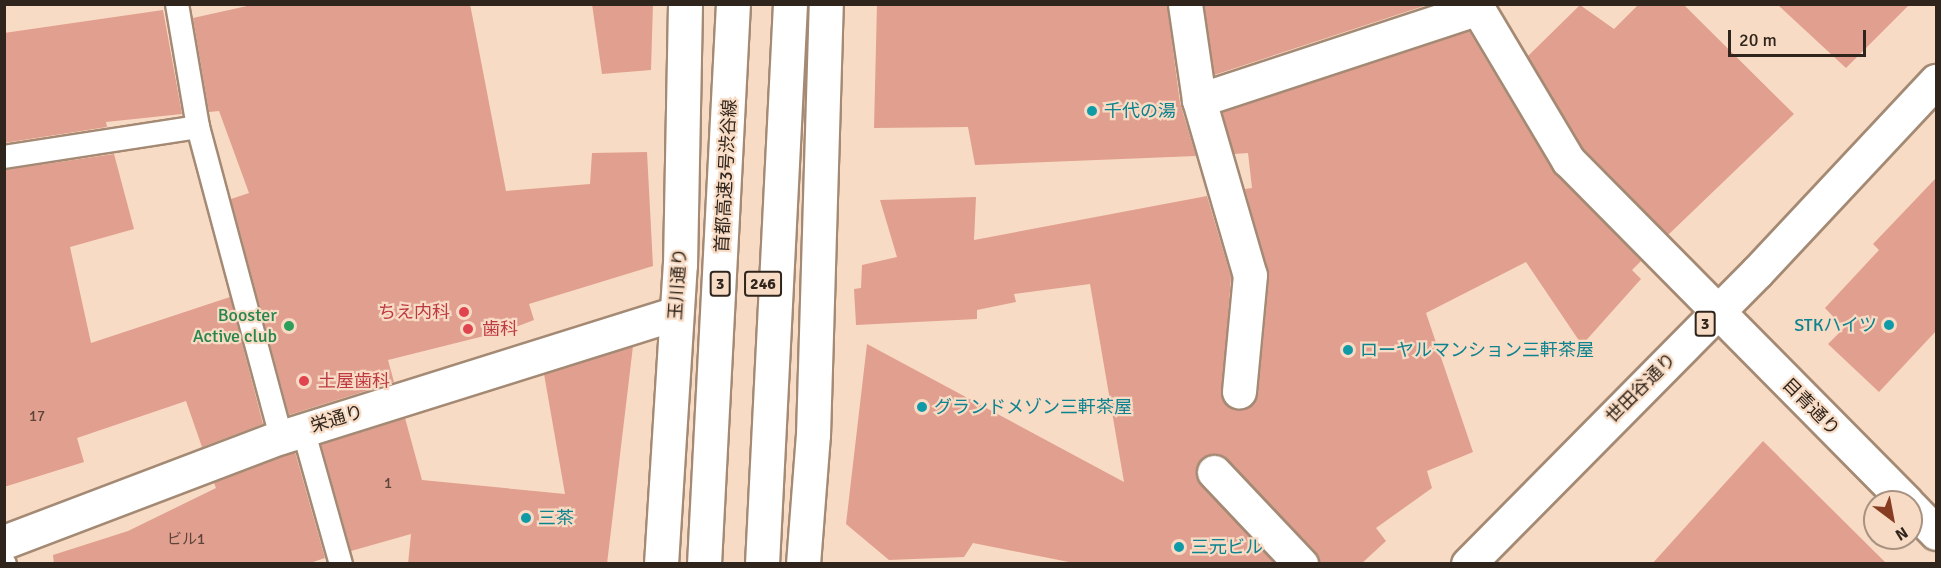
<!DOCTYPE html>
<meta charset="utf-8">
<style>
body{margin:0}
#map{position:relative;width:1941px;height:568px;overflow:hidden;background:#f8dbc4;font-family:Signika,"Noto Sans JP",sans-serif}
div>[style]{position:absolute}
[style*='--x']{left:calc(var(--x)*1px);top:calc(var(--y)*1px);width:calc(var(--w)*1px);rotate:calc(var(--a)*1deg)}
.building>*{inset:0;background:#e19f8f}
.roads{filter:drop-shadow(2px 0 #a48a74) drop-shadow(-2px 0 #a48a74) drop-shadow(0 2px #a48a74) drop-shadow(0 -2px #a48a74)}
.lane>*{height:22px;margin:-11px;padding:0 11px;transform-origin:11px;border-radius:11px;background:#fff}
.street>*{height:33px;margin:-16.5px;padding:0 16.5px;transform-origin:16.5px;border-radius:16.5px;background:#fff}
.primary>*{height:33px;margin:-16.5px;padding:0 16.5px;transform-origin:16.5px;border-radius:16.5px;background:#fff}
.highway>*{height:33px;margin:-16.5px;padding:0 16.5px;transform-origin:16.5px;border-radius:16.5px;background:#fff}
.bridges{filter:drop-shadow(2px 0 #a48a74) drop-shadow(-2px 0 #a48a74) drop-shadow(0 2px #a48a74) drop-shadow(0 -2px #a48a74)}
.highway-bridge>*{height:33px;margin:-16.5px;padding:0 16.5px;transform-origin:16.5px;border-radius:16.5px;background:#fff}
.dots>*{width:16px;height:16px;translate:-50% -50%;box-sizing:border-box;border:3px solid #f8dbc4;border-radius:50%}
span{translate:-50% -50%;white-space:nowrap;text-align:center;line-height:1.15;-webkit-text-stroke:4.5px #f8dbc4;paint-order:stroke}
.number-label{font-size:15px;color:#5c4439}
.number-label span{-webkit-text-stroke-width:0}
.shield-label span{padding:2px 4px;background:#f8dbc4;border:2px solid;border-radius:4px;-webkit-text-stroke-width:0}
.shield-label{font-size:16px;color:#30251c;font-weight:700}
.culture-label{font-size:18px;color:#0d838f}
.left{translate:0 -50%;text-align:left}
.right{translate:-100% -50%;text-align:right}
.street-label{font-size:18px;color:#30251c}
.health-label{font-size:18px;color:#be3a42}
.leisure-label{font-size:18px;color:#27864d}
.frame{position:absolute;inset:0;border:6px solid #30251c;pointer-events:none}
.north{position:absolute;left:1863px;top:490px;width:60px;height:60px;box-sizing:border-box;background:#f8dbc4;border:2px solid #a89281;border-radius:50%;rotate:148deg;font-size:16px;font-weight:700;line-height:24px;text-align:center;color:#30251c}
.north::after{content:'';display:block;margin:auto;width:21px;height:27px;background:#863d21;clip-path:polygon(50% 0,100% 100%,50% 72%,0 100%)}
.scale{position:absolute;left:1728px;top:30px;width:138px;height:27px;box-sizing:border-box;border:3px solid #30251c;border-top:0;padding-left:8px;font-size:18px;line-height:21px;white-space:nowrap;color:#30251c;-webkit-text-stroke:4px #f8dbc4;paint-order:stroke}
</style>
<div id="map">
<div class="building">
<div style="clip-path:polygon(256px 4px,470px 4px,506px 191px,590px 184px,592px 153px,647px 152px,653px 266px,529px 304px,534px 320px,508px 330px,388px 360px,394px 382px,289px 415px,231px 199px,249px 193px,219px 111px,209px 112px,193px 18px)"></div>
<div style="clip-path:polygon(592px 4px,653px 4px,651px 70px,602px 74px)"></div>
<div style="clip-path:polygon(877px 4px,1167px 4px,1180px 103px,1196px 156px,975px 165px,968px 127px,874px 128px)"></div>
<div style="clip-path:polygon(1204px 4px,1430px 4px,1214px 75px)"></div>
<div style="clip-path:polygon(1639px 4px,1683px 4px,1794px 114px,1668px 235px,1583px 148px,1528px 56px,1580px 5px,1614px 29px)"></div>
<div style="clip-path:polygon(1777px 4px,1910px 4px,1846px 68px)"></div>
<div style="clip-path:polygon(163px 10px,182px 114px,106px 122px,107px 127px,4px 143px,4px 33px)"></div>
<div style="clip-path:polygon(1469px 31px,1552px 170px,1641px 261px,1632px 270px,1641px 279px,1582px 345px,1526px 262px,1426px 313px,1473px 452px,1427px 471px,1432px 488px,1376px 528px,1386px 541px,1361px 564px,1319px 564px,1315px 551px,1219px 454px,1201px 459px,1196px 477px,1275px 564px,1079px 564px,973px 543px,964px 557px,889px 560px,846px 524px,867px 344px,1124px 482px,1090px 284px,1014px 294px,1016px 302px,977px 310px,977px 319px,856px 325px,854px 289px,861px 288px,862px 265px,897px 257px,880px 200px,976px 197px,974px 240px,1207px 196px,1231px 277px,1222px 398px,1229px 407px,1246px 408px,1258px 393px,1269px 276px,1245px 189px,1252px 188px,1248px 153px,1234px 154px,1222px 112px)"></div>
<div style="clip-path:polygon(114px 154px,134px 229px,70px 247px,91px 343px,230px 297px,263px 424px,202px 447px,186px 401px,77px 438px,84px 462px,4px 487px,4px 170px)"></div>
<div style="clip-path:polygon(1936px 178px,1936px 331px,1879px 392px,1828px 344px,1844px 328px,1825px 308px,1879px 250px,1873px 244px)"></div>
<div style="clip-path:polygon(633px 346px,607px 564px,408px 564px,411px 534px,351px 551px,321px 444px,405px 418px,422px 480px,565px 494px,544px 374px)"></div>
<div style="clip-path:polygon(1763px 441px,1887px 564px,1652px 564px)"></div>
<div style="clip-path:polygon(295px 452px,325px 558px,307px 564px,54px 564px,53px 555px,128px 531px,216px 488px,214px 483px)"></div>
</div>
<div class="roads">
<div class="lane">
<div style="--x:177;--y:4;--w:125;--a:80.3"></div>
<div style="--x:198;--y:127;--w:321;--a:75"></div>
<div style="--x:4;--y:157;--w:196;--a:-8.8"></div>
<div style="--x:303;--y:429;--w:140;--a:74.3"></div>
<div style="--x:4;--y:563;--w:1;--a:45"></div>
</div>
<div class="street">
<div style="--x:1185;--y:4;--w:97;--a:81.7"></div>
<div style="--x:1199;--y:100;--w:182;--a:73.8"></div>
<div style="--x:1250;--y:275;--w:117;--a:95.4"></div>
<div style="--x:1475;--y:4;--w:182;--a:59.2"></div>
<div style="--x:1568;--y:160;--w:481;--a:45.3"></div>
<div style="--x:1199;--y:100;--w:292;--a:-18.2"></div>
<div style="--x:1214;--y:472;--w:127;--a:46.6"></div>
<div style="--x:1911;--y:507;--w:36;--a:46"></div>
<div style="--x:4;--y:542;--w:296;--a:-20.8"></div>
<div style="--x:281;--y:437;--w:414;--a:-17.4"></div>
</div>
<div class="primary">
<div style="--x:1468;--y:564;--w:411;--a:-45.3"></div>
<div style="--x:1757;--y:272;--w:262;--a:-46.9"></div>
</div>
<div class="highway">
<div style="--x:661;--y:564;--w:300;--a:-86.4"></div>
<div style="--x:680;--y:265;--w:261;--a:-88.9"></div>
<div style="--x:704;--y:564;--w:561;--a:-87.04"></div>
<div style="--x:803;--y:564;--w:129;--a:-85.6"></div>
<div style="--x:813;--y:435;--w:431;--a:-88.3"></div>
</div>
</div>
<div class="bridges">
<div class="highway-bridge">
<div style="--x:762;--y:564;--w:561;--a:-87.14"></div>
</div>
</div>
<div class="dots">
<div style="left:1092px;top:111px;background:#0f9aa8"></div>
<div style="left:464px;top:312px;background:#e0444e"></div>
<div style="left:1889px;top:325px;background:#0f9aa8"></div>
<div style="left:289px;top:326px;background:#2e9e5b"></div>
<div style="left:468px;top:329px;background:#e0444e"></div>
<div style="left:1348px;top:350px;background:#0f9aa8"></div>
<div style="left:304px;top:381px;background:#e0444e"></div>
<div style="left:922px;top:407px;background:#0f9aa8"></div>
<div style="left:526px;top:518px;background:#0f9aa8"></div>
<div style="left:1179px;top:547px;background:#0f9aa8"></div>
</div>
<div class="number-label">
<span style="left:37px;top:417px">17</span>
<span style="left:388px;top:484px">1</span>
<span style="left:186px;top:540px">ビル1</span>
</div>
<div class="shield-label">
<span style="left:720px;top:284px">3</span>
<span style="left:763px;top:284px">246</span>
<span style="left:1705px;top:324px">3</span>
</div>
<div class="culture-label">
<span class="left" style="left:1104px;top:111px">千代の湯</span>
<span class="right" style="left:1877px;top:325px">STKハイツ</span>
<span class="left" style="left:1360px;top:350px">ローヤルマンション三軒茶屋</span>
<span class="left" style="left:934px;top:407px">グランドメゾン三軒茶屋</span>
<span class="left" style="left:538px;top:518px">三茶</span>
<span class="left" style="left:1191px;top:547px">三元ビル</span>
</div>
<div class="street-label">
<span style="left:726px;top:176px;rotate:-87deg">首都高速3号渋谷線</span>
<span style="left:678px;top:284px;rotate:-86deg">玉川通り</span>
<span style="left:1641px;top:388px;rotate:-45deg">世田谷通り</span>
<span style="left:1811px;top:407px;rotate:45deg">目青通り</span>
<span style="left:337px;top:419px;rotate:-17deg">栄通り</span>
</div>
<div class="health-label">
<span class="right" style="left:450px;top:312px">ちえ内科</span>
<span class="left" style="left:482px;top:329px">歯科</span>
<span class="left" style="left:318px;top:381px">土屋歯科</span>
</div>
<div class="leisure-label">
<span class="right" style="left:277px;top:326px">Booster<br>Active club</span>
</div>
<div class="frame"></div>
<div class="north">N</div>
<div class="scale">20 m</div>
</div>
